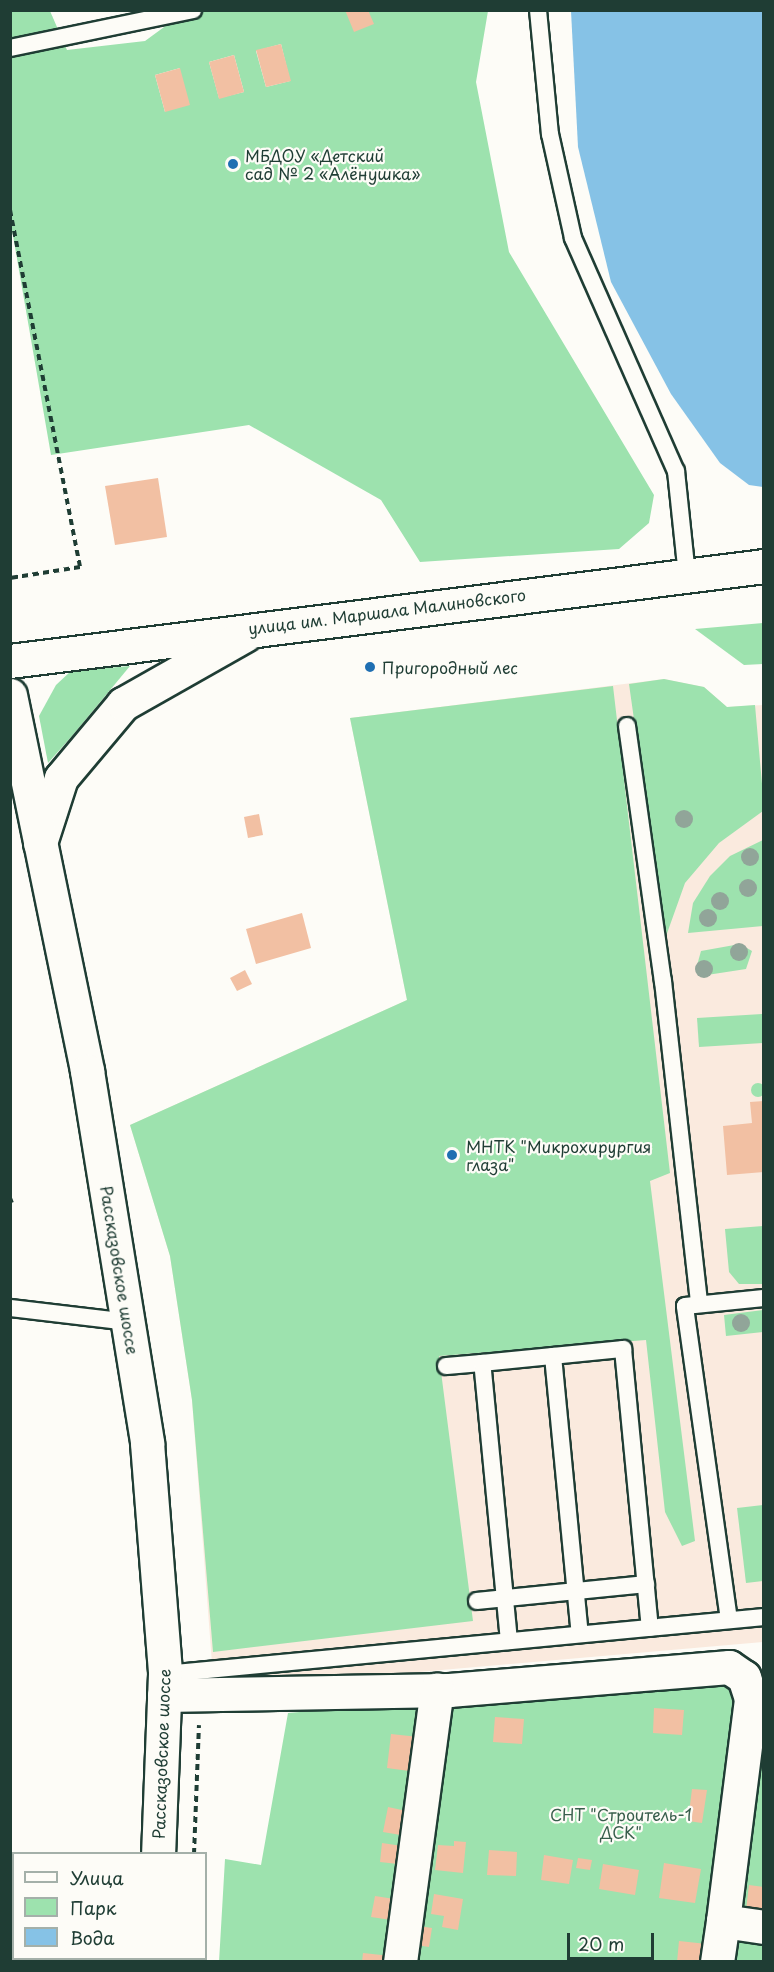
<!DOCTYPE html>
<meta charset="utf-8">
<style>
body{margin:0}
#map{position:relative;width:774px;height:1972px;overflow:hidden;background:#fdfcf7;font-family:"Playpen Sans",sans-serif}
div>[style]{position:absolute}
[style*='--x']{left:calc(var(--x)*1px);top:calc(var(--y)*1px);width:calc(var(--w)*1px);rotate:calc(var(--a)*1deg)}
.built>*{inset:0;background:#faeade}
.green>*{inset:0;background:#9de2ae}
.round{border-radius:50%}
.water>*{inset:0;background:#86c2e6}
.building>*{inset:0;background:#f2c0a3}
.path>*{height:4px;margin-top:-2px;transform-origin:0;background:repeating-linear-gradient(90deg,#1f3d34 0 6px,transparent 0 10.5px)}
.roads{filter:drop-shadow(2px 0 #1f3d34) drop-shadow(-2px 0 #1f3d34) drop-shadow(0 2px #1f3d34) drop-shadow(0 -2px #1f3d34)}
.lane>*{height:16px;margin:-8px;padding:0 8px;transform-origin:8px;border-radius:8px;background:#fdfcf7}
.street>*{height:33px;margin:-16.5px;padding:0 16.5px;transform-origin:16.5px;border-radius:16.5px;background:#fdfcf7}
.primary>*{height:33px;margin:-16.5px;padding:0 16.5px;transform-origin:16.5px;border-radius:16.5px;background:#fdfcf7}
.trees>*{width:18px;height:18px;margin:-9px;border-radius:50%;background:#91a599}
.dots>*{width:16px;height:16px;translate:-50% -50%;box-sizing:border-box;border:3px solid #fdfcf7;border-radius:50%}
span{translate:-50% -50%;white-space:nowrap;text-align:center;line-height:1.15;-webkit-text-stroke:4.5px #fdfcf7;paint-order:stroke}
.poi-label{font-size:16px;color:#1f3d34}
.left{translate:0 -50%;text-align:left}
.street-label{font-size:16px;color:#1f3d34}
.park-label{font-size:16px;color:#385e4c}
.frame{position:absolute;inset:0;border:12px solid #1f3d34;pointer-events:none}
.legend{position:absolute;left:12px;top:1852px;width:195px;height:108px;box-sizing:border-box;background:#fdfcf7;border:2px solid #a4b0a9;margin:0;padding:8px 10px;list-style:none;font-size:18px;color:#1f3d34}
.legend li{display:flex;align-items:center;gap:12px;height:30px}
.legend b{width:30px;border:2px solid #a4b0a9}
.scale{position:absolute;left:567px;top:1933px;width:87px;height:27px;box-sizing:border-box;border:3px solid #1f3d34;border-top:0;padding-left:8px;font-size:18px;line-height:21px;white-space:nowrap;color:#1f3d34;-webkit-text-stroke:4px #fdfcf7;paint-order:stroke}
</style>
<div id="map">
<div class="built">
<div style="clip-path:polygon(664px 679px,704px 687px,727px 707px,763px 705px,763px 1642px,214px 1690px,192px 1400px,170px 1256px,130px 1125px,407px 1000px,350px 718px)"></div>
</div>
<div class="green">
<div style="clip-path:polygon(evenodd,10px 11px,50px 11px,67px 50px,145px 41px,186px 11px,488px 11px,476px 82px,509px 252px,654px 495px,649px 523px,619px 549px,420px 562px,381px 500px,249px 425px,51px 455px,11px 224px,10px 11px,281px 44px,290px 81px,266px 87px,256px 51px,281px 44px,10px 11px,234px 55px,244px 92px,219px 98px,209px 62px,234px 55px,10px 11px,180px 68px,165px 112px,155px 75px,180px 68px)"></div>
<div style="clip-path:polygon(763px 623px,763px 664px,744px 665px,695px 629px)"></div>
<div style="clip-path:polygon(130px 666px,72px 736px,48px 763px,39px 716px,56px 685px,71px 671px)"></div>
<div style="clip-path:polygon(664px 679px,704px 687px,727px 707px,755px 705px,763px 795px,763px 811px,719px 843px,685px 883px,665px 939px,629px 684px)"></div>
<div style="clip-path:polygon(613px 686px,670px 1173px,650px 1181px,695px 1541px,682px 1546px,665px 1512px,646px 1340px,439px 1356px,473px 1621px,213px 1652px,192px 1400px,170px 1256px,130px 1125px,407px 1000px,350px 718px)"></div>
<div style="clip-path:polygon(763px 840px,763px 926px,688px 933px,693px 903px,710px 876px,730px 856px)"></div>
<div style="clip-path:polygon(740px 944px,752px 951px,746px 969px,707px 975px,696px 969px,701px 951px)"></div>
<div style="clip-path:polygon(762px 1014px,763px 1043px,699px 1047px,697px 1018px)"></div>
<div class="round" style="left:751px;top:1083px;width:14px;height:14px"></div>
<div style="clip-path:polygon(763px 1226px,763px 1284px,739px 1284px,729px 1272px,725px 1229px)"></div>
<div style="clip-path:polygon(763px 1310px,763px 1332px,726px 1336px,724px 1315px)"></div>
<div style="clip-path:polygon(763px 1505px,763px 1581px,746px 1583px,737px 1508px)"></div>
<div style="clip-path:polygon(763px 1672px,763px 1961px,219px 1962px,225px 1859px,261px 1865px,288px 1713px)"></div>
</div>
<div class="water">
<div style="clip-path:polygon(571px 11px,763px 11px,763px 487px,749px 485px,720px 463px,671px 394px,611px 282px,578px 147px)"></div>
</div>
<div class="building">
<div style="clip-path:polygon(345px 10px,368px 10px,374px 24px,354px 32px)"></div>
<div style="clip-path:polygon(281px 44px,291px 81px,266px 87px,256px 50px)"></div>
<div style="clip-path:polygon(234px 55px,244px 92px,219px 99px,209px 62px)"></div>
<div style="clip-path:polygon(180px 68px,190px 105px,165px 112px,155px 75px)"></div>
<div style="clip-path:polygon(158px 478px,167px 537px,115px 545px,105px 486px)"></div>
<div style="clip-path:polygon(259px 814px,263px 835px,248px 838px,244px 817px)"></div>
<div style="clip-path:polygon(302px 913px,311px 948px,256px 964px,246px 929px)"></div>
<div style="clip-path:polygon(245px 970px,252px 984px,237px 991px,230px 978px)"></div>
<div style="clip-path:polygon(764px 1101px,764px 1172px,727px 1175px,723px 1126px,752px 1123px,750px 1102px)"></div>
<div style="clip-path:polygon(654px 1708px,684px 1710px,682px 1735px,653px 1733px)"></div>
<div style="clip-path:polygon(495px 1717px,524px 1719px,522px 1744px,493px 1742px)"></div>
<div style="clip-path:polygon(391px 1734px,428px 1738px,424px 1773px,387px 1768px)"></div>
<div style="clip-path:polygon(692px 1789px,707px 1790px,702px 1823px,688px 1821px)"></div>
<div style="clip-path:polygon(388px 1807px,416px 1813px,412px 1837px,383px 1832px)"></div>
<div style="clip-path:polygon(454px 1841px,466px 1842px,463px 1873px,435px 1870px,438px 1845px,454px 1846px)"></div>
<div style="clip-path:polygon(382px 1843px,409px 1847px,407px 1865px,380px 1862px)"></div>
<div style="clip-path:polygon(489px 1850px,517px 1852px,516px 1876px,487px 1875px)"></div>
<div style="clip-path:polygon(544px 1855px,573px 1860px,569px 1884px,541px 1880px)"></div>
<div style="clip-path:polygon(578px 1858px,592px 1860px,590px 1870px,576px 1868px)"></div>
<div style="clip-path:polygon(664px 1863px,701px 1869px,695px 1903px,659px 1898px)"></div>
<div style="clip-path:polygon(603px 1864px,639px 1870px,635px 1895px,599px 1889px)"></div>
<div style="clip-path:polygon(749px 1885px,764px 1887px,764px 1912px,746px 1910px)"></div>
<div style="clip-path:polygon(434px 1894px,463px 1899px,458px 1930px,442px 1927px,444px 1916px,431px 1914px)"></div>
<div style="clip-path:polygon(375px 1896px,401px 1900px,398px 1921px,371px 1917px)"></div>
<div style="clip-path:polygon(419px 1926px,432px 1928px,429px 1947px,416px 1945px)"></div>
<div style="clip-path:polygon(679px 1941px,707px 1944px,705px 1962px,677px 1962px)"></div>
<div style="clip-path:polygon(363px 1953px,391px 1956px,390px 1962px,362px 1962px)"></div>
</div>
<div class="path">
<div style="--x:10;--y:210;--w:364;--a:78.9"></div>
<div style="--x:80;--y:567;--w:71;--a:171.1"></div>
<div style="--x:10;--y:1198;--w:5;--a:68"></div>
<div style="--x:194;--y:1854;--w:129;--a:-87.8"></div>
</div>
<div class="roads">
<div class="lane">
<div style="--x:538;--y:10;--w:125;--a:84.5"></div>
<div style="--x:550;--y:134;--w:107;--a:77.5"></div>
<div style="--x:573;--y:238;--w:255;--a:66.2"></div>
<div style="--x:676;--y:471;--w:106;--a:84"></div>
<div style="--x:10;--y:48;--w:187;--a:-11.7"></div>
<div style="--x:627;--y:726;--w:258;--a:82"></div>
<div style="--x:663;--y:981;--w:325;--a:83.6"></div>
<div style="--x:10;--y:1308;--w:120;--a:6.7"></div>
<div style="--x:553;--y:1356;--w:279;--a:84.5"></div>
<div style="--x:446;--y:1366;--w:36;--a:-5"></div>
<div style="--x:477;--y:1601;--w:170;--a:-5.7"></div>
<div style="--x:729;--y:1620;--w:317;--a:-98"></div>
<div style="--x:685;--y:1306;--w:79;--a:-5.8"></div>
<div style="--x:509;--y:1641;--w:279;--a:-95.5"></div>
<div style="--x:482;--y:1363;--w:142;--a:-5.7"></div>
<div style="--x:623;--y:1349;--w:280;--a:84.5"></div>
<div style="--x:165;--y:1674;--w:602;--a:-5.44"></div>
<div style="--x:10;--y:1897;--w:4;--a:0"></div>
</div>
<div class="street">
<div style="--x:10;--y:661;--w:760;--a:-7.18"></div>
<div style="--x:40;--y:843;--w:68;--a:-72.1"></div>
<div style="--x:61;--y:778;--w:97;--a:-50"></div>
<div style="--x:123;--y:704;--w:140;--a:-29.5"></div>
<div style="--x:164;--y:1695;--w:285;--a:-1"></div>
<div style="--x:449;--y:1690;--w:281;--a:-4.7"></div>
<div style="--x:729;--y:1667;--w:18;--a:34"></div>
<div style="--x:744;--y:1677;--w:23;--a:72"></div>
<div style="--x:751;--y:1699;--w:224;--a:97.2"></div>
<div style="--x:723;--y:1921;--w:41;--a:8.3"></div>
<div style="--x:400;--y:1962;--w:275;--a:-82.3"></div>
<div style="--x:717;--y:1962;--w:41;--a:-81.7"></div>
</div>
<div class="primary">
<div style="--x:10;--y:695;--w:384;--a:78.4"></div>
<div style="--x:87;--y:1071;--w:377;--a:80.8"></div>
<div style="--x:147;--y:1443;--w:232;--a:85.5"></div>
<div style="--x:165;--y:1674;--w:180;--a:92.2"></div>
<div style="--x:147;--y:1962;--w:4;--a:-90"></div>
</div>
</div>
<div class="trees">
<div style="left:684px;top:819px"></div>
<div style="left:750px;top:857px"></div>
<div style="left:748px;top:888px"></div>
<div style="left:720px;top:901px"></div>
<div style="left:708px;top:918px"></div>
<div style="left:739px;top:952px"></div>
<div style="left:704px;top:969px"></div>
<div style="left:741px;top:1323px"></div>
</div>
<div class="dots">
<div style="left:233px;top:164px;background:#1f6fb2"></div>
<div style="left:370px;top:667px;background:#1f6fb2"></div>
<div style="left:452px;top:1155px;background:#1f6fb2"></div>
</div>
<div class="poi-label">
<span class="left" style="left:245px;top:164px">МБДОУ «Детский<br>сад № 2 «Алёнушка»</span>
<span class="left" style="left:382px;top:667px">Пригородный лес</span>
<span class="left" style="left:466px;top:1155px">МНТК "Микрохирургия<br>глаза"</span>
</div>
<div class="street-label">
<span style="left:387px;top:611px;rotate:-7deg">улица им. Маршала Малиновского</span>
<span style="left:120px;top:1270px;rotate:81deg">Рассказовское шоссе</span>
<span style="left:161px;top:1754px;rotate:-88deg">Рассказовское шоссе</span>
</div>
<div class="park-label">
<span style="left:621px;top:1823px">СНТ "Строитель-1<br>ДСК"</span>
</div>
<div class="frame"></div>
<ul class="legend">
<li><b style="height:8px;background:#fdfcf7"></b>Улица</li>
<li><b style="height:16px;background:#9de2ae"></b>Парк</li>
<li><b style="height:16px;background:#86c2e6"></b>Вода</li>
</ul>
<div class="scale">20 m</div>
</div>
